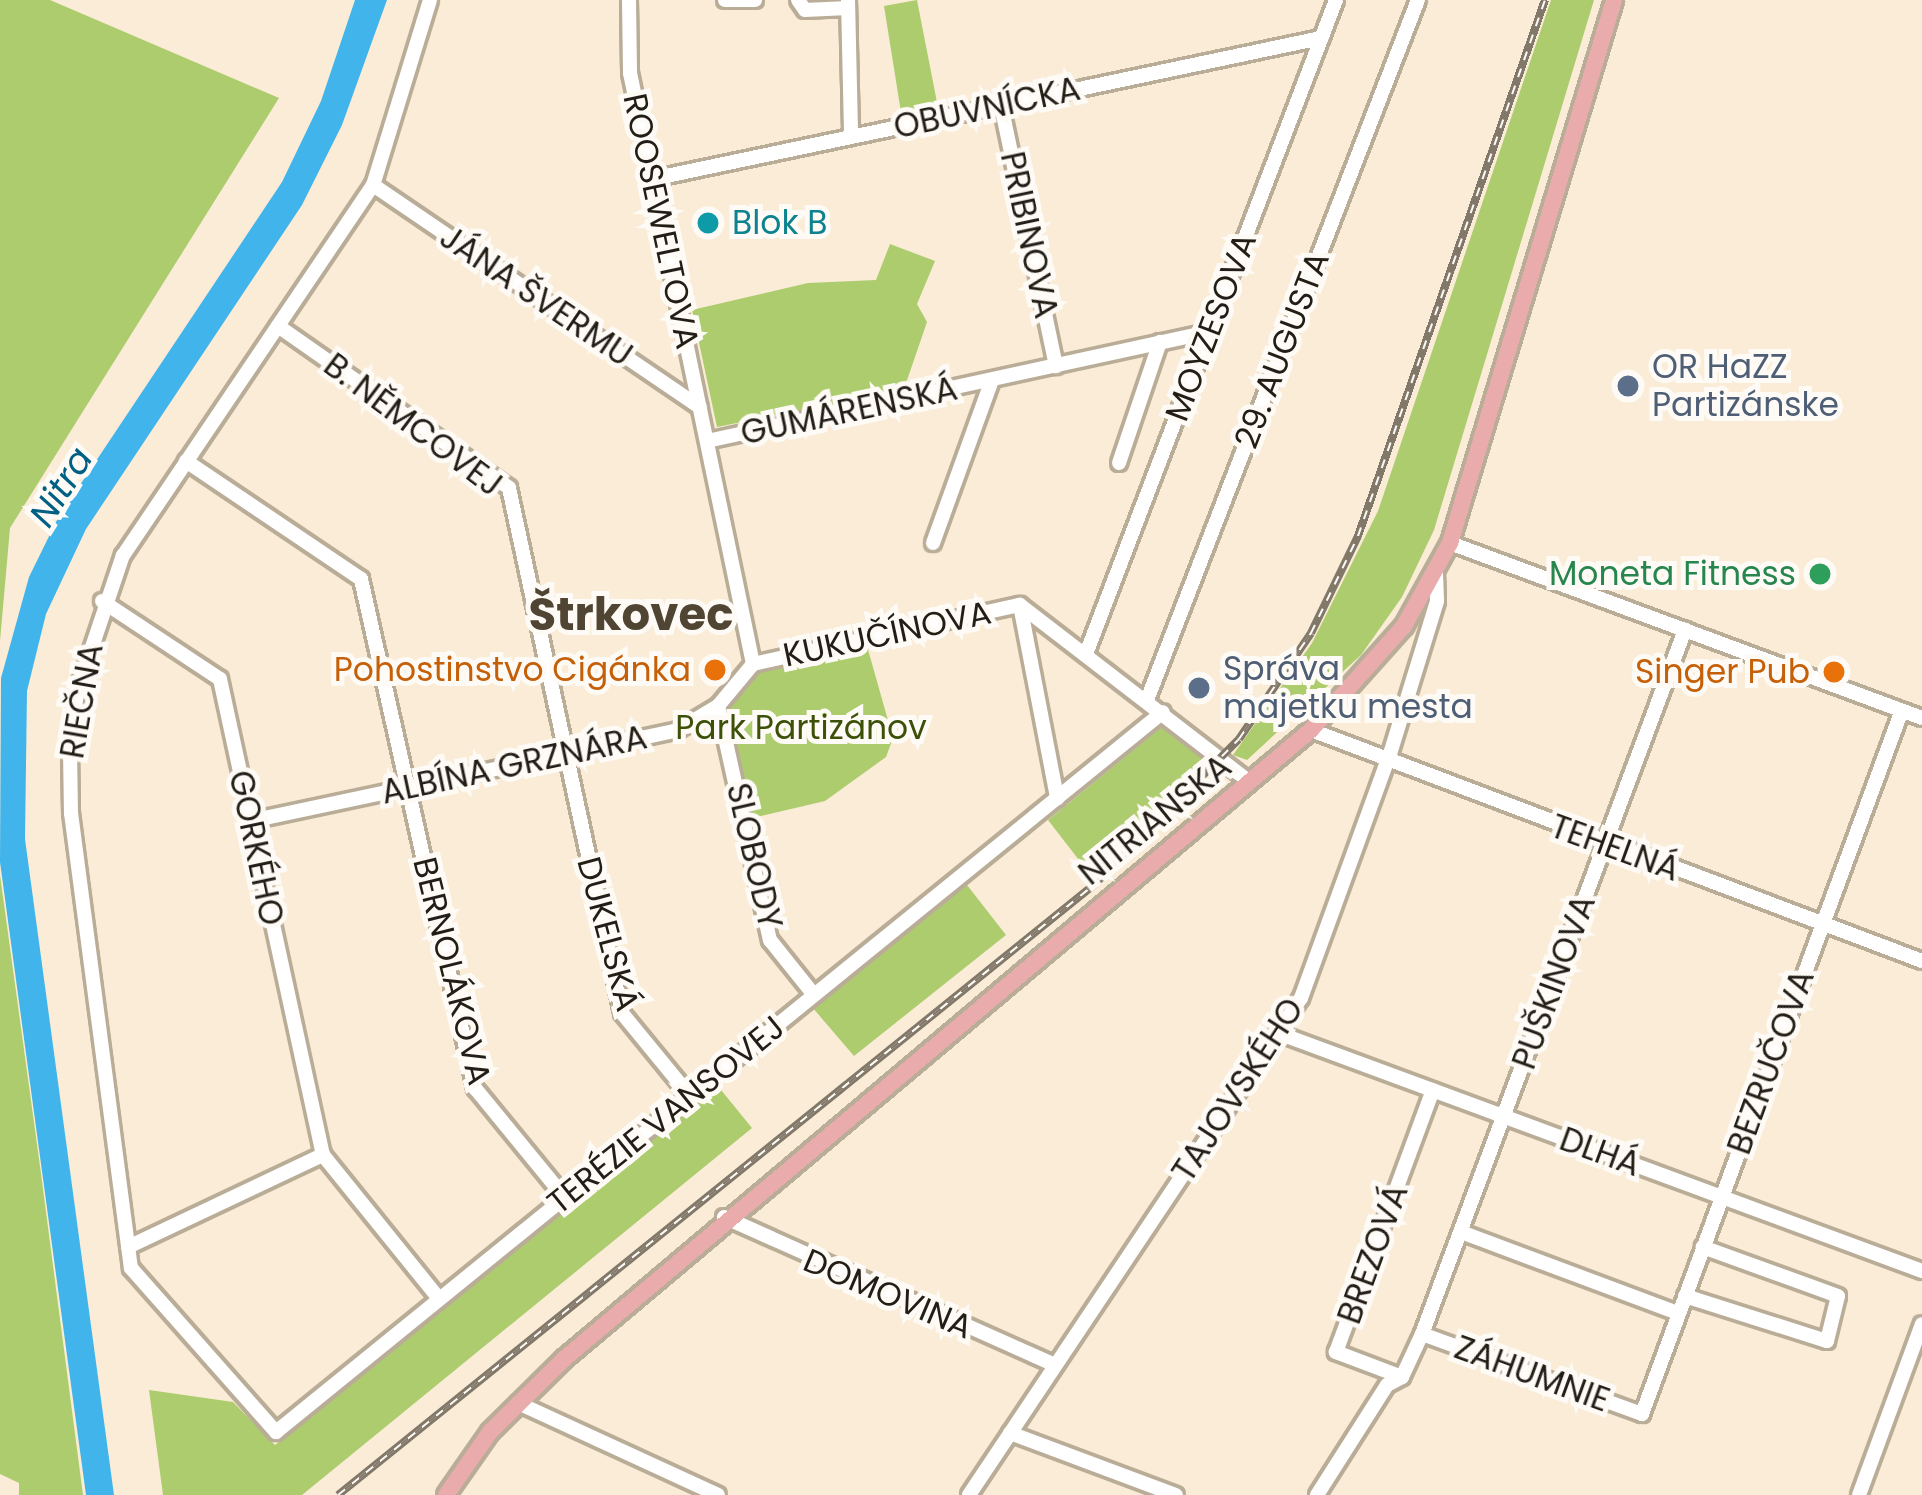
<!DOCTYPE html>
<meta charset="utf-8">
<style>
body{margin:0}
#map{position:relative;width:1922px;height:1495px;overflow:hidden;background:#faecd6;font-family:Poppins,sans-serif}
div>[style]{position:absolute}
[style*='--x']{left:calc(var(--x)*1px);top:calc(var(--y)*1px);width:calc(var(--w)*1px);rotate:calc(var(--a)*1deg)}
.green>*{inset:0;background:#accc6e}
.water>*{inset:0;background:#41b5eb}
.roads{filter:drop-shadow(3px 0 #baad98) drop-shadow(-3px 0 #baad98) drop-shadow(0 3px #baad98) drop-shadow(0 -3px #baad98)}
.minor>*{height:14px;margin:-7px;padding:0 7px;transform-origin:7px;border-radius:7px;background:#fff}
.major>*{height:16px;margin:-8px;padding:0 8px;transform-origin:8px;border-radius:8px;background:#e9abac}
.rail>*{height:8px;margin-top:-4px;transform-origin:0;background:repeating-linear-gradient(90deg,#fefbf7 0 9px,#81786a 0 18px);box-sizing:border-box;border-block:3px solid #81786a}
.dots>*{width:33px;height:33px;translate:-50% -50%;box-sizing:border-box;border:6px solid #fefbf7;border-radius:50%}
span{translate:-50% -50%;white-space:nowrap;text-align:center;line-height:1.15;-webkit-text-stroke:10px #fefbf7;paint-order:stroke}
.street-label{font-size:33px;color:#221d15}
.culture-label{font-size:33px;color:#0d838f}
.left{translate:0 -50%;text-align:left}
.service-label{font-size:33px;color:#4e5e75}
.leisure-label{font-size:33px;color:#27864d}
.right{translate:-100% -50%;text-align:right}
.food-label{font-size:33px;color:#c56008}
.park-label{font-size:33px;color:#3c5008}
.water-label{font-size:36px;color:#006084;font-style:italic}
.district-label{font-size:45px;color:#504532;font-weight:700}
</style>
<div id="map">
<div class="green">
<div style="clip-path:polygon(0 0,50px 0,279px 98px,10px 528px,0 641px)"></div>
<div style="clip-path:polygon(917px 0,941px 123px,904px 131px,884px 6px)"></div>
<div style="clip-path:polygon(1551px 0,1594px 0,1434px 530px,1402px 597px,1361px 655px,1247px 760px,1233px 755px,1312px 643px,1378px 511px)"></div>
<div style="clip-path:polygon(890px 244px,935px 261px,917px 304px,927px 322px,904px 389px,717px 427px,692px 310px,808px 283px,876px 280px)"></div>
<div style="clip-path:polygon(865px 639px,893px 738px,886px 757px,825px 801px,744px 820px,718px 706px,753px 664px)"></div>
<div style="clip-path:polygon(1164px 725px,1206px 760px,1089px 873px,1048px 820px)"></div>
<div style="clip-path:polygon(0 875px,40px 1166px,83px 1495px,19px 1495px,19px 1483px,0 1474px)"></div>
<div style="clip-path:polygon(967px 885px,1006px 935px,854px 1056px,812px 1007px)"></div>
<div style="clip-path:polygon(717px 1085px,752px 1128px,302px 1495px,163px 1495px,149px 1390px,233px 1402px,275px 1445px)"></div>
</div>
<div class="water">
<div style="clip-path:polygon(355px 0,387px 0,342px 125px,302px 205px,86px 529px,46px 614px,27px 691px,25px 839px,114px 1495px,86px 1495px,0 862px,1px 678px,29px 577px,58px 518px,282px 182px,321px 101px)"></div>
</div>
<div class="roads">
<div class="minor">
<div style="--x:430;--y:0;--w:194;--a:107.1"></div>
<div style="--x:373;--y:185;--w:447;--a:124"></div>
<div style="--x:123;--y:555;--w:145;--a:108.6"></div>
<div style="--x:77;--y:692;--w:58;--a:96.9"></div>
<div style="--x:70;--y:750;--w:63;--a:89.1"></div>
<div style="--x:71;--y:813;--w:459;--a:82.5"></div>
<div style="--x:131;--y:1268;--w:219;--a:48.5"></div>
<div style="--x:276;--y:1432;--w:1142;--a:-39.07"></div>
<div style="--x:629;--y:0;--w:73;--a:89.2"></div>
<div style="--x:630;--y:73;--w:604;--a:78.24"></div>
<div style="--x:725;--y:0;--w:30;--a:0"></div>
<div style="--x:798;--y:0;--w:12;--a:55"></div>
<div style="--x:805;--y:10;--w:43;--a:-2.7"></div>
<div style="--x:848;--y:0;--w:137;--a:88.7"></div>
<div style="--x:1001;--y:105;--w:267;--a:78.1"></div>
<div style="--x:652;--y:179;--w:684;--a:-11.9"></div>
<div style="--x:373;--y:185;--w:395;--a:34.2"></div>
<div style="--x:278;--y:326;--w:282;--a:35"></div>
<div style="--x:509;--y:488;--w:537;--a:77.85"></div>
<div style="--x:622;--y:1013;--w:107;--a:50.7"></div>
<div style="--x:707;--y:441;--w:514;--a:-12.25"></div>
<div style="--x:186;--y:461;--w:211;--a:34"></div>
<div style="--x:361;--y:579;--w:522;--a:77.38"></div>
<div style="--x:475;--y:1088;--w:142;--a:50.7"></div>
<div style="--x:1119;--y:463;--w:128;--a:-71.3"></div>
<div style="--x:933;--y:543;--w:173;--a:-70.1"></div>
<div style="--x:1450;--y:543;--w:503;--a:20.34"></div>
<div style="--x:102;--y:601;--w:141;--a:33.5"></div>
<div style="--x:220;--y:679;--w:487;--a:77.8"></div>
<div style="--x:323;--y:1155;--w:185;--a:51.1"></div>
<div style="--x:1020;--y:605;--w:197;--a:79.1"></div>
<div style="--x:1086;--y:654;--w:700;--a:-69.08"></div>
<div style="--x:753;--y:664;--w:273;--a:-12.5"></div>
<div style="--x:1020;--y:605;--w:290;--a:37.6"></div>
<div style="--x:1147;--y:700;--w:751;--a:-68.84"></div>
<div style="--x:718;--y:706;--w:240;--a:77.5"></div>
<div style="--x:770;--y:940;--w:70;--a:51.3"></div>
<div style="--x:1311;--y:730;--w:653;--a:20.71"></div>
<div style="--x:251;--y:821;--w:437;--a:-12"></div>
<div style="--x:678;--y:730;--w:47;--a:-31"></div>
<div style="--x:718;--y:706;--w:55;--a:-50.2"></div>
<div style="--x:1278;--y:1033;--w:687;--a:20.28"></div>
<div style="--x:724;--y:1217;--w:363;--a:24.1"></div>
<div style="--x:1461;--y:1232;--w:232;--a:20.5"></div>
<div style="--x:128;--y:1247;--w:216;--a:-25.3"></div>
<div style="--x:1685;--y:1296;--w:149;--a:17.6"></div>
<div style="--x:1827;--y:1341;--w:46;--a:-76.3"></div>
<div style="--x:1838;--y:1296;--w:144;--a:-160.1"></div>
<div style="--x:1422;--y:1334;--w:234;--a:20"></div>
<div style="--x:1642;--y:1414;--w:750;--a:-69.73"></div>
<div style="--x:1402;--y:1377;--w:71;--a:-159.3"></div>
<div style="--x:1336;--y:1352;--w:279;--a:-69.7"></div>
<div style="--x:518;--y:1403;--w:220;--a:24.7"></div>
<div style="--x:1010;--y:1433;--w:177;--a:20.5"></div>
<div style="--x:969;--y:1495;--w:598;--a:-56.26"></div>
<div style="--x:1301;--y:998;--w:260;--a:-70"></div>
<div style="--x:1390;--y:754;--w:160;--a:-72.9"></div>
<div style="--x:1437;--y:601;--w:28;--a:-92"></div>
<div style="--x:1317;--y:1495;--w:130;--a:-57.5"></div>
<div style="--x:1387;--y:1385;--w:17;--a:-28"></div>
<div style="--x:1402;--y:1377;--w:47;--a:-65.1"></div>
<div style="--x:1422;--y:1334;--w:752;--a:-69.52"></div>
<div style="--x:1859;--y:1495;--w:182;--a:-69.8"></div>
</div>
<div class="major">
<div style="--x:446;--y:1495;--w:77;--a:-55.1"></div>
<div style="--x:490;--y:1432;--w:104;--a:-44.6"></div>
<div style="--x:564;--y:1359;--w:977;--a:-40.1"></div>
<div style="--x:1311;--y:730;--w:140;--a:-48.2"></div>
<div style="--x:1404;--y:626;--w:95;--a:-61"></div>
<div style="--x:1450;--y:543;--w:567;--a:-73.19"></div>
</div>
</div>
<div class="rail">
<div style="--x:338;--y:1495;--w:973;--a:-38.91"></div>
<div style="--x:1095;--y:884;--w:204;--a:-45.2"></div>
<div style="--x:1239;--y:739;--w:128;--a:-55.8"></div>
<div style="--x:1311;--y:633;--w:108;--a:-64.1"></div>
<div style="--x:1358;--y:536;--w:568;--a:-70.77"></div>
</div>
<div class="dots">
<div style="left:708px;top:223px;background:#0f9aa8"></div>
<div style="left:1628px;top:386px;background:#5c6f8a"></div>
<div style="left:1820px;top:574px;background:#2e9e5b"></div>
<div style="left:715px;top:670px;background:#e8710a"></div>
<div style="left:1834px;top:672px;background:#e8710a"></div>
<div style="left:1199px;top:688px;background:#5c6f8a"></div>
</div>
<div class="street-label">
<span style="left:987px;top:108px;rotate:-12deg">OBUVNÍCKA</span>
<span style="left:661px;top:221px;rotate:78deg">ROOSEWELTOVA</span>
<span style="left:1029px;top:235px;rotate:78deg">PRIBINOVA</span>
<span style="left:536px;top:296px;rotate:34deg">JÁNA ŠVERMU</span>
<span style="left:1211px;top:327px;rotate:-69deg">MOYZESOVA</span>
<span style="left:1282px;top:350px;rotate:-69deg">29. AUGUSTA</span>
<span style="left:849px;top:411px;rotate:-12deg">GUMÁRENSKÁ</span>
<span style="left:413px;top:425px;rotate:37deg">B. NĚMCOVEJ</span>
<span style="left:887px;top:634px;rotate:-12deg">KUKUČÍNOVA</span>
<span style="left:82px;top:701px;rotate:-80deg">RIEČNA</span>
<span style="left:514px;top:765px;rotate:-12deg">ALBÍNA GRZNÁRA</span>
<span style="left:1155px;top:820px;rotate:-39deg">NITRIANSKA</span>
<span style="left:256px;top:848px;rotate:78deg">GORKÉHO</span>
<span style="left:1615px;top:848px;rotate:20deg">TEHELNÁ</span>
<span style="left:754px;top:856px;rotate:77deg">SLOBODY</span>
<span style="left:608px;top:934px;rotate:75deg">DUKELSKÁ</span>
<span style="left:452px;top:971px;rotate:76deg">BERNOLÁKOVA</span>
<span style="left:1554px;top:982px;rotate:-70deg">PUŠKINOVA</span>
<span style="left:1771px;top:1062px;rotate:-70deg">BEZRUČOVA</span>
<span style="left:1238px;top:1090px;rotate:-57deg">TAJOVSKÉHO</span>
<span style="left:666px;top:1115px;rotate:-39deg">TERÉZIE VANSOVEJ</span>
<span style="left:1600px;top:1152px;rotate:20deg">DLHÁ</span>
<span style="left:1373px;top:1254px;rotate:-70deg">BREZOVÁ</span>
<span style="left:888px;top:1294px;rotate:23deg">DOMOVINA</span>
<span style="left:1532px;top:1374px;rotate:20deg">ZÁHUMNIE</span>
</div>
<div class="culture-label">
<span class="left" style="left:732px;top:223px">Blok B</span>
</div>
<div class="service-label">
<span class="left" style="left:1652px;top:386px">OR HaZZ<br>Partizánske</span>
<span class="left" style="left:1223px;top:688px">Správa<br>majetku mesta</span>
</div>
<div class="leisure-label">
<span class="right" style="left:1796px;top:574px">Moneta Fitness</span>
</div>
<div class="food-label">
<span class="right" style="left:691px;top:670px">Pohostinstvo Cigánka</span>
<span class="right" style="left:1810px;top:672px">Singer Pub</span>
</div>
<div class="park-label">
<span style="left:801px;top:728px">Park Partizánov</span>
</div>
<div class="water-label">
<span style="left:61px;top:487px;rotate:-58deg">Nitra</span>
</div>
<div class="district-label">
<span style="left:631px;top:615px">Štrkovec</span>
</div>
</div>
